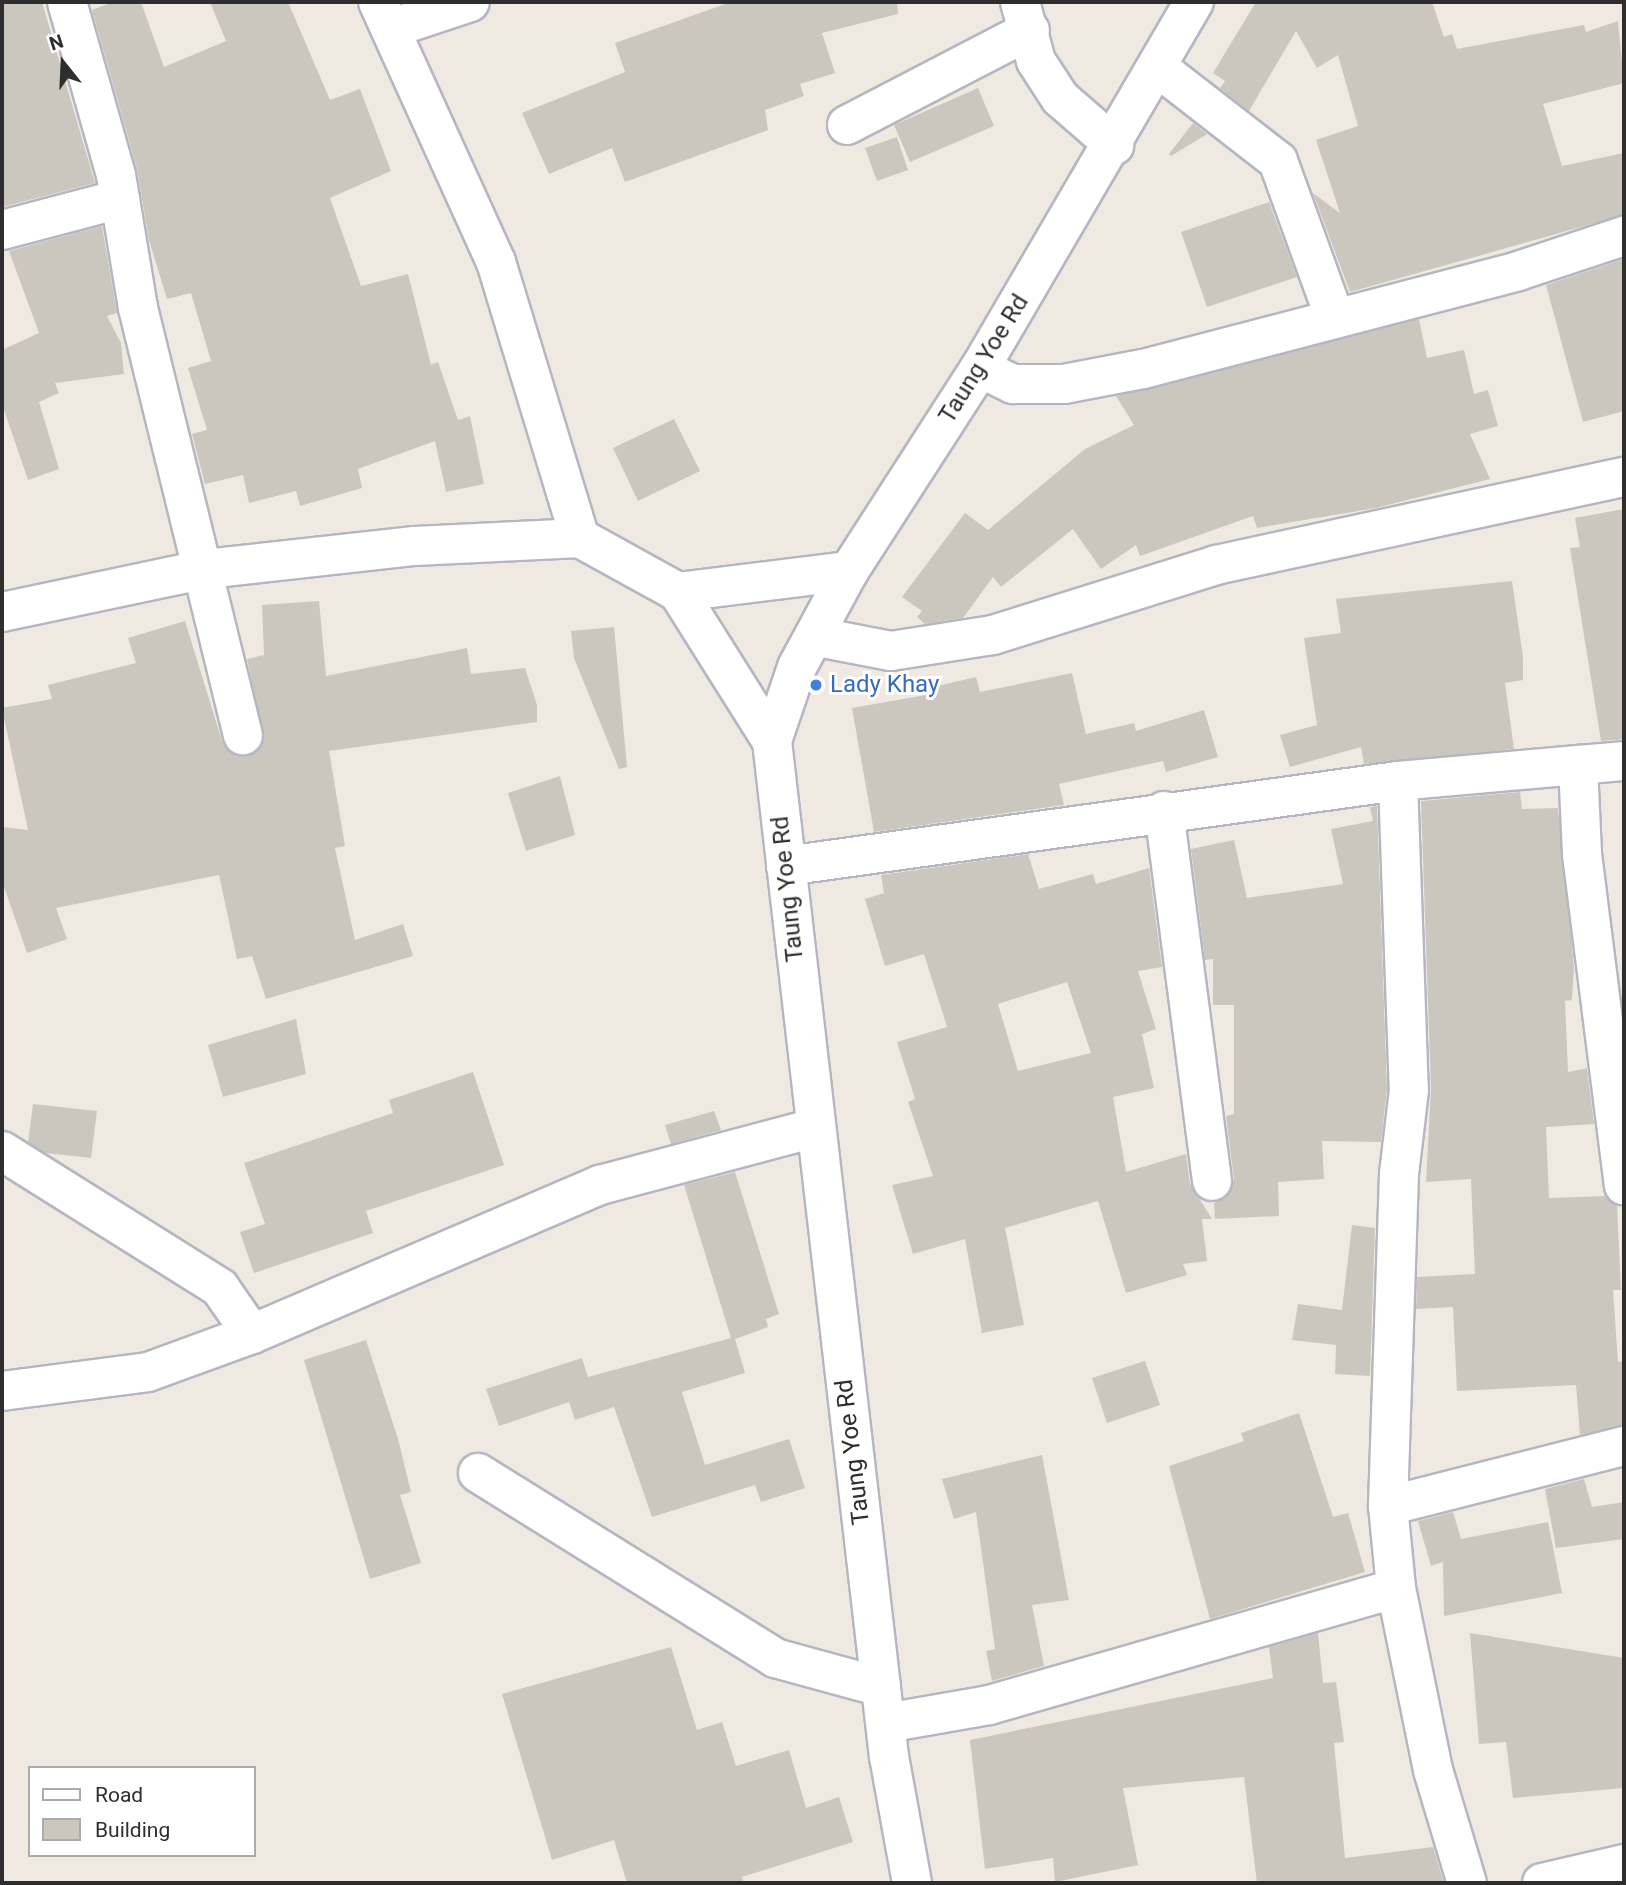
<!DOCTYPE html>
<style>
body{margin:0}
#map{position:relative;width:1626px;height:1885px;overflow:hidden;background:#efe9e1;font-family:Roboto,sans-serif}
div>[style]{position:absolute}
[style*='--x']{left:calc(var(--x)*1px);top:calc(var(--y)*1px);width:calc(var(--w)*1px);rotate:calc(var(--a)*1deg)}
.building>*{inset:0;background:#cbc7bf}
.roads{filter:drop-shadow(2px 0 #b4b7c1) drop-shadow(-2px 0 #b4b7c1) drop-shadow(0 2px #b4b7c1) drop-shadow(0 -2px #b4b7c1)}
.street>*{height:38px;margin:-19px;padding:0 19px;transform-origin:19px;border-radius:19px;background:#fff}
.dots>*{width:19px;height:19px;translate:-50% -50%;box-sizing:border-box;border:4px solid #fff;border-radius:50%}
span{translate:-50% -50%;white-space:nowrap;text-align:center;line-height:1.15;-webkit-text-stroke:6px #fff;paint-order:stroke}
.street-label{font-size:24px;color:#2e2e2e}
.shop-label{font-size:24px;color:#366cbe}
.left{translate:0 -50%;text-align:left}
.frame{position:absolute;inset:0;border:4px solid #2e2e2e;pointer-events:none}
.legend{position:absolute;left:28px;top:1766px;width:228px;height:91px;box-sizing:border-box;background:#fff;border:2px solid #ababab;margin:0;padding:9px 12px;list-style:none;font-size:21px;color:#2e2e2e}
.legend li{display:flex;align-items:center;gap:14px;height:35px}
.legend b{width:35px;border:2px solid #ababab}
.north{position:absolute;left:28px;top:28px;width:70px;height:70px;-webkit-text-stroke:5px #fff;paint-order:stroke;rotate:342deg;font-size:19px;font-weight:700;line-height:28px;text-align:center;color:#2e2e2e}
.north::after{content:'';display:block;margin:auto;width:24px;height:32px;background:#2e2e2e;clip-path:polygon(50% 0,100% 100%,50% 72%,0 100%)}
</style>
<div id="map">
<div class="building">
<div style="clip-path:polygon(2px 2px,42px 2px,95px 183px,2px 207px)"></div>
<div style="clip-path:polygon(113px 2px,141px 2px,164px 67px,226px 41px,210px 2px,288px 2px,330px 100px,360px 89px,391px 171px,330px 198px,361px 286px,408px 274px,431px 365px,438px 362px,458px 420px,470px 416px,484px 484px,446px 492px,435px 441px,358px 469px,362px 488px,300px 506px,296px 491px,249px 503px,243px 475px,205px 484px,192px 434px,207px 430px,188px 368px,211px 361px,191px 293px,167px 299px,149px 240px,137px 169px,92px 10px)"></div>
<div style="clip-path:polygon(731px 2px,897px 2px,898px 14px,822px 33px,835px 73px,800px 84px,804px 96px,765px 110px,768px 130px,625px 182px,612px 148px,549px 174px,522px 113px,625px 72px,615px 43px)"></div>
<div style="clip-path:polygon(1256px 2px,1432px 2px,1444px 37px,1452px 34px,1457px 49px,1584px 25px,1586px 32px,1618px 21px,1624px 83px,1543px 104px,1562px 166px,1624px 153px,1624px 215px,1350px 292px,1313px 193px,1340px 213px,1316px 140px,1358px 126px,1338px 55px,1317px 68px,1296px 31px,1249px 111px,1220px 88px,1225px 81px,1213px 73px)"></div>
<div style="clip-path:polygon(978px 88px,994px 126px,910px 162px,894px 125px)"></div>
<div style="clip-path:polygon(1193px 123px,1207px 134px,1171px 156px,1169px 154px)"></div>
<div style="clip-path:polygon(897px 137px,908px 170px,877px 181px,865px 148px)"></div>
<div style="clip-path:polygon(1269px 202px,1297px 277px,1207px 307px,1181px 232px)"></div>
<div style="clip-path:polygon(102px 226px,117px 313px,107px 316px,121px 343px,124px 374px,55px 383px,59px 393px,39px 402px,59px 469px,28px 480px,2px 404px,2px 350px,39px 333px,9px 251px)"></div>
<div style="clip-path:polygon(1624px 259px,1624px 411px,1583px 422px,1546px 285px)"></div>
<div style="clip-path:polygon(1419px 319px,1427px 358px,1464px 350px,1474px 394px,1488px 390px,1498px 426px,1470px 434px,1490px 479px,1376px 508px,1257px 528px,1253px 516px,1140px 556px,1136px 545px,1101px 569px,1073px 529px,1001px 587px,993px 577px,963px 618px,925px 624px,917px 617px,922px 611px,902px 597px,965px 513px,988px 530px,1085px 449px,1134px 425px,1116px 396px)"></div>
<div style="clip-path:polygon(674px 419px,700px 471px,638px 501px,613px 448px)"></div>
<div style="clip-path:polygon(1624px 509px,1624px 739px,1601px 741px,1570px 548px,1580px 547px,1575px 518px)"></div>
<div style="clip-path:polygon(1512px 581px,1523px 657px,1523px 680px,1505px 683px,1514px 749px,1364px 764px,1361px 747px,1290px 767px,1280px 735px,1317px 725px,1304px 638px,1341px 633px,1336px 599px)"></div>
<div style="clip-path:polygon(319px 601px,326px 676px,467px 648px,471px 674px,525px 668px,537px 705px,537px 722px,329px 751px,345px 846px,335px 848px,355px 940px,403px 924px,413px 956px,266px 999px,252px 956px,237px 959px,219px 875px,56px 908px,67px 939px,27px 953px,2px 881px,2px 827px,28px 830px,2px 708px,52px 699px,48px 685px,136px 663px,128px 638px,185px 621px,222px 741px,236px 756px,249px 756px,264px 740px,247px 659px,264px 655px,262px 605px)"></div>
<div style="clip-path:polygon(614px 627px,627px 767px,619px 769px,574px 658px,571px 631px)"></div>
<div style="clip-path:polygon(1072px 673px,1086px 734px,1134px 723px,1136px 731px,1204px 710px,1218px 757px,1166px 772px,1163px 761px,1059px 784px,1064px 805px,874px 832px,852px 708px,926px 695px,925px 689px,976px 677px,980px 692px)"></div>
<div style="clip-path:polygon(560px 776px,575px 835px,526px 851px,508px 793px)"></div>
<div style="clip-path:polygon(1520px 792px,1522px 809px,1558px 808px,1574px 967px,1572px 1000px,1565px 1001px,1568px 1072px,1587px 1068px,1594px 1124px,1546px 1127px,1549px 1198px,1605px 1196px,1617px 1206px,1621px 1290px,1613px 1290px,1618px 1362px,1624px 1361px,1624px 1425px,1580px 1435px,1576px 1385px,1457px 1391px,1453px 1307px,1416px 1309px,1417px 1277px,1475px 1274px,1471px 1179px,1426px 1182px,1431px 1089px,1421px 801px)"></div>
<div style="clip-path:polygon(1377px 806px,1387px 1089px,1381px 1142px,1322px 1141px,1324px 1179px,1278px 1182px,1279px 1216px,1215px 1219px,1214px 1203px,1226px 1198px,1234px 1179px,1226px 1116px,1234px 1114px,1234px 1005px,1213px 1005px,1213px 959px,1205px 960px,1191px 849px,1234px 840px,1247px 898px,1343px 884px,1331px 829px,1373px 821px,1370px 807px)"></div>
<div style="clip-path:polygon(evenodd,1028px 854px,1039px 889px,1093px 874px,1096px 884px,1149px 868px,1162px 967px,1138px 971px,1156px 1029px,1142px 1034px,1154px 1088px,1113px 1097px,1126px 1172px,1186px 1154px,1190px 1184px,1212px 1219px,1202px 1219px,1207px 1261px,1183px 1264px,1187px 1275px,1126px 1293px,1098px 1201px,1005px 1228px,1024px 1325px,982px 1333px,965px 1239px,913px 1254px,892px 1185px,933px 1176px,908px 1102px,915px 1099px,897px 1042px,947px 1027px,924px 954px,885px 966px,865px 899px,884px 893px,881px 875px,1028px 854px,1067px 982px,1091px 1053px,1018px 1071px,998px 1004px,1067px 982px)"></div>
<div style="clip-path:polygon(296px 1019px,306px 1074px,223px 1097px,208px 1045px)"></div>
<div style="clip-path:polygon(473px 1072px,504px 1165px,366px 1211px,373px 1233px,254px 1273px,240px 1232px,265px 1224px,244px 1163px,393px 1113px,389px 1100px)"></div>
<div style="clip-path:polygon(33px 1104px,97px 1111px,91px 1158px,46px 1153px,28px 1142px)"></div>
<div style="clip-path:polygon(714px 1111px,721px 1130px,671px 1144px,665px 1125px)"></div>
<div style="clip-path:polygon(735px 1172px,779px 1314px,766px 1319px,768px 1327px,735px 1339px,745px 1373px,682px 1392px,705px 1465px,789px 1439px,805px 1488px,761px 1502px,755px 1485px,652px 1517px,614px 1407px,575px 1420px,569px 1402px,499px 1426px,486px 1389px,582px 1358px,588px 1377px,731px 1338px,684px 1185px)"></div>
<div style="clip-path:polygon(1352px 1225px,1375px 1228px,1370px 1376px,1335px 1374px,1336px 1345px,1292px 1340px,1298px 1304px,1342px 1310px)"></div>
<div style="clip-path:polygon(366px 1340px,398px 1439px,411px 1492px,400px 1495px,421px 1563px,370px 1579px,304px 1360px)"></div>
<div style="clip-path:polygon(1145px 1361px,1160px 1405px,1107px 1423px,1092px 1378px)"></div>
<div style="clip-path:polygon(1299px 1413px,1333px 1517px,1348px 1513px,1365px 1572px,1210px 1619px,1169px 1466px,1244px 1441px,1241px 1433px)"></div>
<div style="clip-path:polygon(1042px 1455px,1069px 1600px,1032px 1605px,1044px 1666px,992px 1681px,986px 1651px,995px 1649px,976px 1512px,954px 1519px,942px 1479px)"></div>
<div style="clip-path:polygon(1584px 1479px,1592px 1507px,1624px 1502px,1624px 1539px,1556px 1548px,1545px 1489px)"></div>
<div style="clip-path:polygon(1453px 1512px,1461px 1539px,1548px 1522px,1562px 1593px,1444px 1616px,1443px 1562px,1431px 1566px,1418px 1521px)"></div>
<div style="clip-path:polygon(1318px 1633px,1323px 1683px,1336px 1682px,1344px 1742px,1334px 1743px,1345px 1858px,1433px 1847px,1444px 1883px,1257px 1883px,1244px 1777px,1123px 1788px,1138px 1865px,1055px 1882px,1053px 1858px,985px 1869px,970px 1740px,1273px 1678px,1269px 1647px)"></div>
<div style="clip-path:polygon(1470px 1633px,1624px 1658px,1624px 1788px,1513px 1798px,1506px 1742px,1479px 1744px)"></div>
<div style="clip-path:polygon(671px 1647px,697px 1730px,722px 1722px,736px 1766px,789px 1750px,806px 1808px,839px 1797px,853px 1842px,742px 1877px,744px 1883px,627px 1883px,614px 1840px,552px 1860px,502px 1694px)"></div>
</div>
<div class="roads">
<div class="street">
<div style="--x:67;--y:2;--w:180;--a:74.2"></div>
<div style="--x:116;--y:175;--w:135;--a:80.6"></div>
<div style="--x:138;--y:308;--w:440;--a:76.2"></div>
<div style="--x:378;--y:2;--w:286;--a:65.6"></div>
<div style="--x:496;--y:262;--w:288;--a:73.1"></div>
<div style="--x:1020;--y:2;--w:61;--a:74.8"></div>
<div style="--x:1036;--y:61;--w:44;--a:57"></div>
<div style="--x:1060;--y:98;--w:72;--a:41"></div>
<div style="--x:392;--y:28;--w:82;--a:-18.4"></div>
<div style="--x:1157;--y:67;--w:153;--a:37.8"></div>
<div style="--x:1278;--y:161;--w:165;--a:70.1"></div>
<div style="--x:847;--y:125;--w:206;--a:-27.4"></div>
<div style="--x:2;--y:230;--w:122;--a:-14.7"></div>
<div style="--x:980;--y:368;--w:37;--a:26"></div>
<div style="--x:1013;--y:384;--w:51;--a:0"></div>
<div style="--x:1064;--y:384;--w:80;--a:-10.8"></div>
<div style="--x:1143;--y:369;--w:388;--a:-14.6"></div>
<div style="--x:1518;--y:271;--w:112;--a:-18.3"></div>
<div style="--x:678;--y:592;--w:172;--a:-7"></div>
<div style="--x:2;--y:612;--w:208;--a:-11.9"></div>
<div style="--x:206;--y:569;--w:210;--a:-6.3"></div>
<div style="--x:415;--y:546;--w:165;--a:-2.8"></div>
<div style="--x:580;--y:538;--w:112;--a:28.9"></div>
<div style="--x:678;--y:592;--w:176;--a:57.8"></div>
<div style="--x:818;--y:637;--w:74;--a:10.9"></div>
<div style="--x:891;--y:651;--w:103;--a:-8.9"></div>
<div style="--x:993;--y:635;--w:234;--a:-17.4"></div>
<div style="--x:1216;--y:565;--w:417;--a:-12.2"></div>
<div style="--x:1578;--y:765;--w:46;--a:-5"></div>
<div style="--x:1398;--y:781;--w:309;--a:88"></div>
<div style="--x:1409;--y:1090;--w:85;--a:96.8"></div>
<div style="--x:1399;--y:1174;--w:332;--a:91.9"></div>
<div style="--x:1388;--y:1506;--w:82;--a:84.4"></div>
<div style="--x:1396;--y:1588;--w:186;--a:78.5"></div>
<div style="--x:1433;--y:1770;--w:118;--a:73.3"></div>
<div style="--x:1164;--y:811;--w:373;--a:82.6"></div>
<div style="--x:786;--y:866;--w:618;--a:-7.91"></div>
<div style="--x:1398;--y:781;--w:181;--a:-5.1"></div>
<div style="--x:1578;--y:765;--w:89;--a:87.4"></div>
<div style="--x:1582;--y:854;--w:334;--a:82.8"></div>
<div style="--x:2;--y:1151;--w:257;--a:32.1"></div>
<div style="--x:220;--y:1288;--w:56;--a:55.2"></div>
<div style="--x:2;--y:1391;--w:147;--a:-7.4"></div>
<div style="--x:148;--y:1372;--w:111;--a:-20.1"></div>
<div style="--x:252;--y:1334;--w:379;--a:-23.2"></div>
<div style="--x:600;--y:1185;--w:221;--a:-14.9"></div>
<div style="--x:478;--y:1473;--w:350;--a:31.9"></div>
<div style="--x:775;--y:1658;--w:110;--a:15.3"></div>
<div style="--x:1388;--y:1506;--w:244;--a:-14.3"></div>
<div style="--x:886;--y:1723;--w:105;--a:-9.9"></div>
<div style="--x:989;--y:1705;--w:423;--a:-16"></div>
<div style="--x:912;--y:1883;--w:128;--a:-100.3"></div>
<div style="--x:889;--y:1757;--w:1023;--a:-96.57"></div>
<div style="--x:772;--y:741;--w:78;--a:-71.3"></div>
<div style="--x:797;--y:667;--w:109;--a:-61.6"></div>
<div style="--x:849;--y:571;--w:242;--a:-57.2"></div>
<div style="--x:980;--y:368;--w:424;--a:-59.7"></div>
<div style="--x:1542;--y:1883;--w:84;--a:-13"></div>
</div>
</div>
<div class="dots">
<div style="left:816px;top:685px;background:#3f7fe0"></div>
</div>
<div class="street-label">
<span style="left:984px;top:359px;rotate:-58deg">Taung Yoe Rd</span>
<span style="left:788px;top:889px;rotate:-96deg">Taung Yoe Rd</span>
<span style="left:853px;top:1452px;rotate:-97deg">Taung Yoe Rd</span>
</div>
<div class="shop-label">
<span class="left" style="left:830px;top:685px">Lady Khay</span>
</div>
<div class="frame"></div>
<ul class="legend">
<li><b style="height:9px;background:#fff"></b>Road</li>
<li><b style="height:19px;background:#cbc7bf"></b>Building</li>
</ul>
<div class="north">N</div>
</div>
